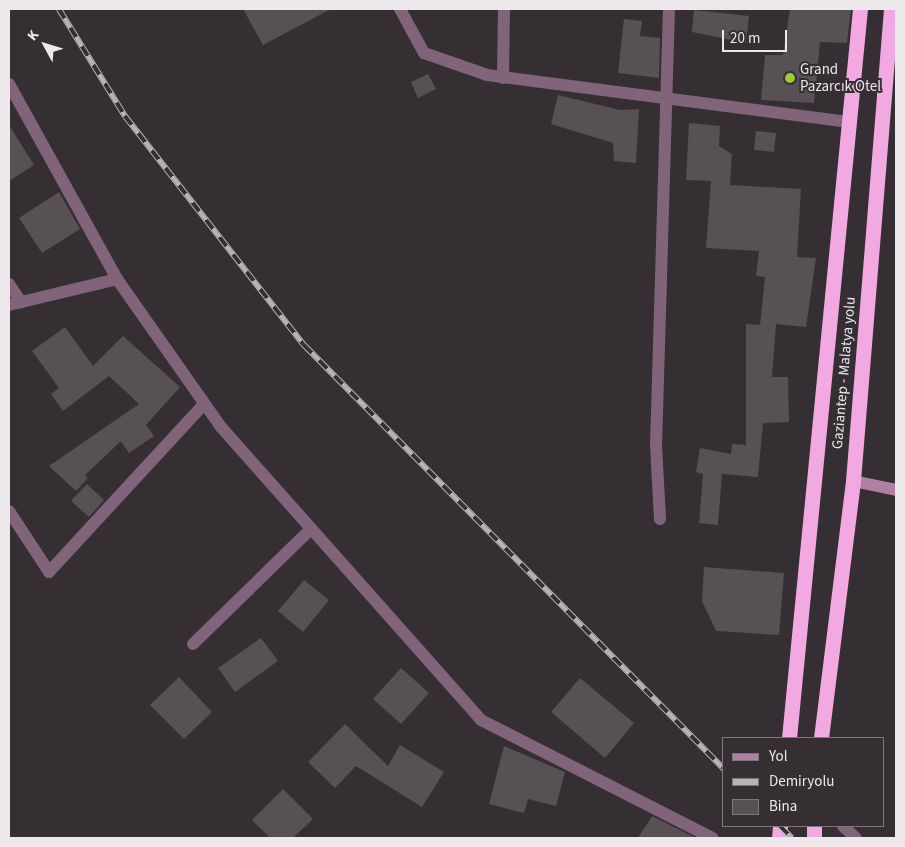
<!DOCTYPE html>
<meta charset="utf-8">
<style>
body{margin:0}
#map{position:relative;width:905px;height:847px;overflow:hidden;background:#352e33;font-family:"Source Sans 3",sans-serif}
div>[style]{position:absolute}
[style*='--x']{left:calc(var(--x)*1px);top:calc(var(--y)*1px);width:calc(var(--w)*1px);rotate:calc(var(--a)*1deg)}
.building>*{inset:0;background:#575055}
.street>*{height:12px;margin:-6px;padding:0 6px;transform-origin:6px;border-radius:6px;background:#82647a}
.secondary>*{height:12px;margin:-6px;padding:0 6px;transform-origin:6px;border-radius:6px;background:#af80a3}
.highway>*{height:15px;margin:-7.5px;padding:0 7.5px;transform-origin:7.5px;border-radius:7.5px;background:#f2a8e0}
.rail>*{height:5.5px;margin-top:-2.75px;transform-origin:0;background:repeating-linear-gradient(90deg,#352e33 0 11px,#b7b3b6 0 22px);box-sizing:border-box;border-block:1px solid #b7b3b6}
.dots>*{width:14px;height:14px;translate:-50% -50%;box-sizing:border-box;border:2px solid #352e33;border-radius:50%}
span{translate:-50% -50%;white-space:nowrap;text-align:center;line-height:1.15;-webkit-text-stroke:4px #352e33;paint-order:stroke}
.poi-label{font-size:15px;color:#ece8eb}
.left{translate:0 -50%;text-align:left}
.street-label{font-size:15px;color:#ece8eb}
.frame{position:absolute;inset:0;border:10px solid #ece8eb;pointer-events:none}
.legend{position:absolute;left:722px;top:737px;width:162px;height:90px;box-sizing:border-box;background:#352e33;border:1px solid #7e787d;margin:0;padding:6px 9px;list-style:none;font-size:15px;color:#ece8eb}
.legend li{display:flex;align-items:center;gap:10px;height:25px}
.legend b{width:25px;border:1px solid #7e787d}
.north{position:absolute;left:20px;top:20px;width:50px;height:50px;-webkit-text-stroke:4px #352e33;paint-order:stroke;rotate:309deg;font-size:14px;font-weight:700;line-height:20px;text-align:center;color:#ece8eb}
.north::after{content:'';display:block;margin:auto;width:18px;height:22px;background:#ece8eb;clip-path:polygon(50% 0,100% 100%,50% 72%,0 100%)}
.scale{position:absolute;left:722px;top:30px;width:65px;height:22px;box-sizing:border-box;border:2px solid #ece8eb;border-top:0;padding-left:6px;font-size:15px;line-height:18px;white-space:nowrap;color:#ece8eb;-webkit-text-stroke:4px #352e33;paint-order:stroke}
</style>
<div id="map">
<div class="building">
<div style="clip-path:polygon(243px 9px,331px 9px,263px 45px)"></div>
<div style="clip-path:polygon(790px 9px,851px 9px,847px 43px,820px 42px,814px 103px,761px 100px,765px 55px,783px 55px)"></div>
<div style="clip-path:polygon(694px 10px,749px 16px,746px 43px,692px 32px)"></div>
<div style="clip-path:polygon(624px 19px,642px 21px,640px 36px,660px 38px,659px 78px,618px 73px)"></div>
<div style="clip-path:polygon(428px 74px,436px 89px,418px 98px,411px 82px)"></div>
<div style="clip-path:polygon(558px 95px,620px 110px,639px 109px,636px 163px,614px 161px,613px 143px,551px 124px)"></div>
<div style="clip-path:polygon(689px 123px,720px 126px,719px 146px,732px 154px,730px 185px,801px 189px,797px 257px,816px 258px,806px 327px,776px 324px,772px 377px,788px 377px,789px 422px,763px 423px,758px 477px,722px 474px,718px 525px,699px 523px,703px 474px,696px 472px,700px 448px,731px 454px,732px 444px,746px 445px,746px 324px,760px 325px,765px 277px,756px 276px,759px 251px,706px 248px,711px 181px,686px 180px)"></div>
<div style="clip-path:polygon(9px 125px,34px 165px,9px 181px)"></div>
<div style="clip-path:polygon(756px 131px,776px 133px,774px 152px,754px 150px)"></div>
<div style="clip-path:polygon(59px 192px,80px 229px,42px 253px,19px 218px)"></div>
<div style="clip-path:polygon(65px 327px,93px 366px,123px 336px,180px 387px,146px 425px,154px 436px,129px 453px,121px 441px,85px 475px,88px 478px,76px 491px,49px 466px,139px 404px,109px 376px,63px 411px,51px 394px,59px 388px,32px 351px)"></div>
<div style="clip-path:polygon(87px 484px,104px 500px,89px 517px,71px 501px)"></div>
<div style="clip-path:polygon(704px 567px,784px 573px,779px 635px,716px 631px,702px 601px)"></div>
<div style="clip-path:polygon(304px 580px,329px 600px,303px 632px,278px 611px)"></div>
<div style="clip-path:polygon(261px 638px,278px 661px,235px 692px,218px 668px)"></div>
<div style="clip-path:polygon(401px 668px,429px 693px,401px 724px,373px 699px)"></div>
<div style="clip-path:polygon(179px 677px,212px 712px,184px 739px,150px 705px)"></div>
<div style="clip-path:polygon(580px 678px,634px 723px,605px 758px,551px 712px)"></div>
<div style="clip-path:polygon(345px 724px,388px 766px,400px 745px,444px 772px,422px 807px,356px 766px,335px 788px,308px 762px)"></div>
<div style="clip-path:polygon(504px 746px,565px 772px,556px 806px,528px 799px,524px 813px,489px 804px)"></div>
<div style="clip-path:polygon(283px 789px,313px 819px,293px 838px,270px 838px,252px 820px)"></div>
<div style="clip-path:polygon(652px 816px,696px 838px,638px 838px)"></div>
</div>
<div class="street">
<div style="--x:400;--y:9;--w:50;--a:61.4"></div>
<div style="--x:424;--y:53;--w:67;--a:19.2"></div>
<div style="--x:487;--y:75;--w:366;--a:7.4"></div>
<div style="--x:503;--y:78;--w:69;--a:-89.2"></div>
<div style="--x:9;--y:84;--w:223;--a:61"></div>
<div style="--x:9;--y:284;--w:22;--a:56"></div>
<div style="--x:9;--y:305;--w:111;--a:-13.5"></div>
<div style="--x:117;--y:279;--w:181;--a:54.9"></div>
<div style="--x:221;--y:427;--w:392;--a:48.4"></div>
<div style="--x:481;--y:720;--w:260;--a:27"></div>
<div style="--x:9;--y:511;--w:73;--a:56.7"></div>
<div style="--x:49;--y:572;--w:229;--a:-47.3"></div>
<div style="--x:660;--y:519;--w:73;--a:-93.1"></div>
<div style="--x:656;--y:446;--w:437;--a:-88.3"></div>
<div style="--x:193;--y:644;--w:165;--a:-44.3"></div>
<div style="--x:843;--y:826;--w:18;--a:43"></div>
</div>
<div class="secondary">
<div style="--x:853;--y:481;--w:44;--a:11.8"></div>
</div>
<div class="highway">
<div style="--x:789;--y:738;--w:732;--a:-84.44"></div>
<div style="--x:821;--y:738;--w:259;--a:-82.9"></div>
<div style="--x:853;--y:481;--w:474;--a:-85.4"></div>
<div style="--x:779;--y:838;--w:12;--a:-85"></div>
<div style="--x:814;--y:838;--w:12;--a:-90"></div>
</div>
<div class="rail">
<div style="--x:59;--y:9;--w:126;--a:58.3"></div>
<div style="--x:125;--y:116;--w:291;--a:52"></div>
<div style="--x:304;--y:345;--w:597;--a:45.27"></div>
<div style="--x:780;--y:826;--w:17;--a:45"></div>
</div>
<div class="dots">
<div style="left:790px;top:78px;background:#9bcb33"></div>
</div>
<div class="poi-label">
<span class="left" style="left:800px;top:78px">Grand<br>Pazarcık Otel</span>
</div>
<div class="street-label">
<span style="left:844px;top:373px;rotate:-85deg">Gaziantep - Malatya yolu</span>
</div>
<div class="frame"></div>
<ul class="legend">
<li><b style="height:6px;background:#af80a3"></b>Yol</li>
<li><b style="height:6px;background:#b7b3b6"></b>Demiryolu</li>
<li><b style="height:14px;background:#575055"></b>Bina</li>
</ul>
<div class="north">K</div>
<div class="scale">20 m</div>
</div>
